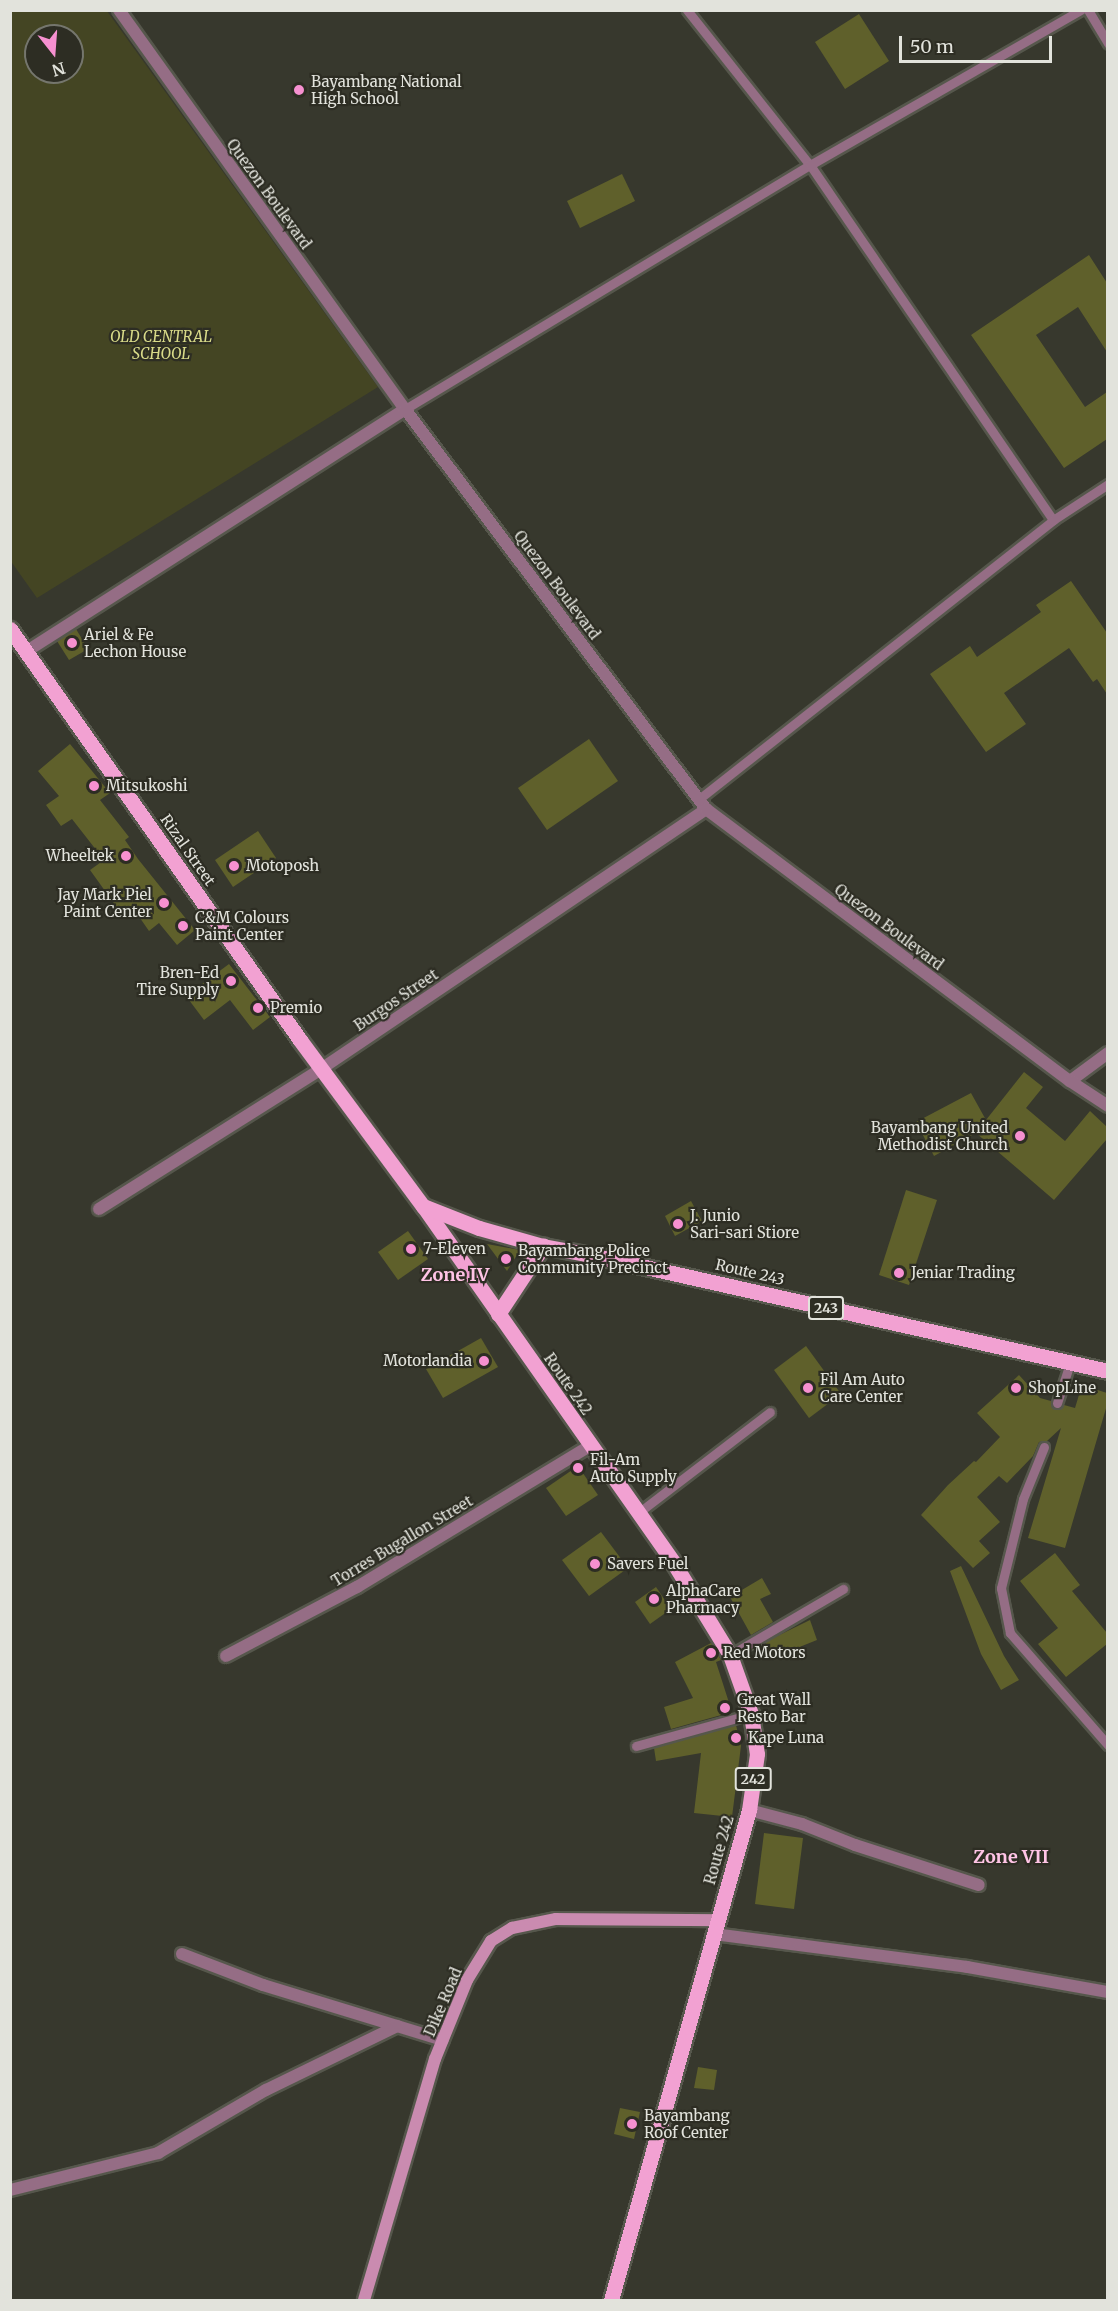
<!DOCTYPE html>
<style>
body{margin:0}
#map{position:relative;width:1118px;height:2311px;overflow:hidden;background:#37382d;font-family:Merriweather,serif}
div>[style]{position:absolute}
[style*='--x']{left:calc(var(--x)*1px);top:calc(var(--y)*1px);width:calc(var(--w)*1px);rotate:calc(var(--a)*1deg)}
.green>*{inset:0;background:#444523}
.building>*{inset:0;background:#5f602b}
.roads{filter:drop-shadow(2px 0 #56574c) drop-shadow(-2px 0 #56574c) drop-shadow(0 2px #56574c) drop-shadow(0 -2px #56574c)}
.service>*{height:9px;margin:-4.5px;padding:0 4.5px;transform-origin:4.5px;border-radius:4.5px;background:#956d85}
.minor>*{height:12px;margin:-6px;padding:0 6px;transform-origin:6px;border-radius:6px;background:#956d85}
.tertiary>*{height:12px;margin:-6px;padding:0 6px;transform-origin:6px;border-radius:6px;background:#956d85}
.secondary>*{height:12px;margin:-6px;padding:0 6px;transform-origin:6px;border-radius:6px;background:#ca8bb0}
.primary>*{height:15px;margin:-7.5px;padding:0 7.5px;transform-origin:7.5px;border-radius:7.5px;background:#f2a1d2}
.dots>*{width:16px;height:16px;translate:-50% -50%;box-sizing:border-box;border:3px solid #2d2d23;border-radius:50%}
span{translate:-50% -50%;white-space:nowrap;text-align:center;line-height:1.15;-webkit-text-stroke:4.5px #2d2d23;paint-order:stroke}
.shield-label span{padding:2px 4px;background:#2d2d23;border:2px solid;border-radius:4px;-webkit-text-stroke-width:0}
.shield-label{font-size:14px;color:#e2e3dc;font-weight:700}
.poi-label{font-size:15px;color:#e2e3dc}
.left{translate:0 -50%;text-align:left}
.right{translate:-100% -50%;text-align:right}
.street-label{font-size:15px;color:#e2e3dc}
.park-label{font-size:15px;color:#d8da88;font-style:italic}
.quarter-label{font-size:18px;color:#ffc4e6;font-weight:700}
.frame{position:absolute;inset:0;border:12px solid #e2e3dc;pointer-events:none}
.north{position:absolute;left:24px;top:24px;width:60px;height:60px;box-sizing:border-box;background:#2d2d23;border:2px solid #75766d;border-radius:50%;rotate:163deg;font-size:16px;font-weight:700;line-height:24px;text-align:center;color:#e2e3dc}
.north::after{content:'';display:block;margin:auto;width:21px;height:27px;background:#f690d0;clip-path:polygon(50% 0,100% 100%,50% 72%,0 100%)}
.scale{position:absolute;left:899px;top:36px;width:153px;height:27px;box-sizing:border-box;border:3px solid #e2e3dc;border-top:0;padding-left:8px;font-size:18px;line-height:21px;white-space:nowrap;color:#e2e3dc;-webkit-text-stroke:4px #2d2d23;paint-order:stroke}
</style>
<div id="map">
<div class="green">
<div style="clip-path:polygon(evenodd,10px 11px,107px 11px,378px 387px,37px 598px,10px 560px,10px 11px,36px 36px,72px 36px,72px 72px,36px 72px,36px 36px)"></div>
</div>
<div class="building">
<div style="clip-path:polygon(859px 14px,889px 61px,845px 89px,815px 42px)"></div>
<div style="clip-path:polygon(622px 174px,635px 201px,580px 228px,567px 201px)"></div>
<div style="clip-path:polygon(1089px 255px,1107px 283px,1107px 352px,1078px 307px,1036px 335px,1085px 407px,1107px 392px,1107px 439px,1064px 468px,971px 335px)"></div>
<div style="clip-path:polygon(1071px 581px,1107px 633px,1107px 694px,1097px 679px,1093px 682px,1069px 648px,1004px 693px,1026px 724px,986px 752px,930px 674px,970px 646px,977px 657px,1041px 612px,1036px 605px)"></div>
<div style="clip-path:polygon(76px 629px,88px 649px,69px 660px,57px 641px)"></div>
<div style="clip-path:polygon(589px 739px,618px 781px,547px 830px,518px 788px)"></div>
<div style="clip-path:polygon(70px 744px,110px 793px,100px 800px,129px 837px,125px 840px,138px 859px,195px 930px,177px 945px,159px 923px,149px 931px,133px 908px,123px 916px,90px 870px,104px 860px,72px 819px,61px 826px,46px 805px,59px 796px,38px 771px)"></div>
<div style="clip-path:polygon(258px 831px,276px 858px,233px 887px,215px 860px)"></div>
<div style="clip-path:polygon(229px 964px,270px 1017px,253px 1030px,230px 1000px,204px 1020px,186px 996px)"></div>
<div style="clip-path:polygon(1024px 1072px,1043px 1087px,1026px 1108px,1065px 1141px,1090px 1111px,1107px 1127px,1107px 1139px,1054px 1200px,976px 1133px,934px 1156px,916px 1122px,971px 1093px,986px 1120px)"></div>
<div style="clip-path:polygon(906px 1190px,937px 1200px,909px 1285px,879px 1275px)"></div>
<div style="clip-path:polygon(691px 1201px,702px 1221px,675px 1236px,665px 1216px)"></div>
<div style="clip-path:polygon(408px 1231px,428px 1259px,398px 1280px,378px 1252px)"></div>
<div style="clip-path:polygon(487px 1244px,520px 1250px,507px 1271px)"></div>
<div style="clip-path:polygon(481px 1338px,498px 1367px,443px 1398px,426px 1369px)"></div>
<div style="clip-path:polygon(806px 1346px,841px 1394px,809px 1418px,774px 1370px)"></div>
<div style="clip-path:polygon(1019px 1375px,1040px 1398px,1051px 1401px,1054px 1409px,1059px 1409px,1064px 1405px,1075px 1408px,1082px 1385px,1107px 1393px,1107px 1405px,1065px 1548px,1028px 1538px,1061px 1428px,1047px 1441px,1039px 1442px,1033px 1456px,1007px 1483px,999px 1476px,977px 1497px,1000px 1522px,979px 1541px,990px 1553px,973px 1568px,921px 1515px,948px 1485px,974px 1461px,976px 1462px,1000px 1437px,977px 1413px)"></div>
<div style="clip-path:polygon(578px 1466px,598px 1495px,566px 1516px,546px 1488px)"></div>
<div style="clip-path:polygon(601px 1532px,628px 1568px,589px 1596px,562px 1560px)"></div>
<div style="clip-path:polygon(1055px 1553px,1080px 1585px,1072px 1591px,1107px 1633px,1107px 1644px,1066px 1677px,1038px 1644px,1058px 1628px,1020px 1581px)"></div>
<div style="clip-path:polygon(961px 1566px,1004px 1656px,1019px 1680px,1001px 1690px,981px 1654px,950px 1571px)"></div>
<div style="clip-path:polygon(762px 1578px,771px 1594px,760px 1599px,773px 1622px,751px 1635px,730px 1597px)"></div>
<div style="clip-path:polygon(656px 1587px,671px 1609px,650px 1624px,635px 1602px)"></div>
<div style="clip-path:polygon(810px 1620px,817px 1640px,772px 1658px,765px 1642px)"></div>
<div style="clip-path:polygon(711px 1643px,721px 1660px,716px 1662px,732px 1712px,671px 1729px,664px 1707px,693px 1698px,675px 1662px)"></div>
<div style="clip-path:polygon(736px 1725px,741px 1746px,732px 1817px,694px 1813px,701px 1753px,656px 1761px,654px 1748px)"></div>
<div style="clip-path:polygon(764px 1833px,803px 1838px,794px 1909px,755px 1904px)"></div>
<div style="clip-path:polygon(698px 2067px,717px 2070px,714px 2090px,694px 2088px)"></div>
<div style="clip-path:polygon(620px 2108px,640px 2112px,634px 2139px,614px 2134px)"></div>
</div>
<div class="roads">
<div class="service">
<div style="--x:687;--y:10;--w:198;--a:51.6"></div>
<div style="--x:810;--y:165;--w:430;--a:55.6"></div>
<div style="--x:1088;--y:10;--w:39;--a:59"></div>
<div style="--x:405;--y:409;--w:473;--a:-31.1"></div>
<div style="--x:810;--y:165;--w:312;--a:-29.8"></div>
<div style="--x:699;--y:799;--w:451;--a:-38.2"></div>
<div style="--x:1053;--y:520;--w:66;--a:-33.2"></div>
<div style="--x:1057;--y:1403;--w:42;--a:-72"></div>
<div style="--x:1044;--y:1447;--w:56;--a:112"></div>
<div style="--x:1023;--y:1499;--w:92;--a:103.9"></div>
<div style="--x:1001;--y:1588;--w:46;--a:78.7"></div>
<div style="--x:1010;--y:1633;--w:149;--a:48.8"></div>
<div style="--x:638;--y:1513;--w:166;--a:-37.4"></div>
<div style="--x:730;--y:1655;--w:131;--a:-30.3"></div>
<div style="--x:636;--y:1746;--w:119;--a:-15.5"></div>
</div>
<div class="minor">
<div style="--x:27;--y:651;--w:449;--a:-32.6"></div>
<div style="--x:1070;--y:1081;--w:47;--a:-36.4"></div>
<div style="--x:99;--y:1209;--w:262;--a:-32.2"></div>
<div style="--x:321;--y:1069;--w:465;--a:-34"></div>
<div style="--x:226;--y:1656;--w:148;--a:-27.8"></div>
<div style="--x:357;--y:1587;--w:272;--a:-31.2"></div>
<div style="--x:749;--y:1810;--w:55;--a:14.8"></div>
<div style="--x:802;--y:1824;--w:57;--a:21.6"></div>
<div style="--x:855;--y:1845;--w:130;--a:17.9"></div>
<div style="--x:714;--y:1934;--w:255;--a:7.4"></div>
<div style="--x:967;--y:1967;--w:143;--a:10.1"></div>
<div style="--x:182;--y:1954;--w:87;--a:20.9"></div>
<div style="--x:263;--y:1985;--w:188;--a:17"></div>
<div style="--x:10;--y:2190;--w:153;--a:-14"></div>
<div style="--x:158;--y:2153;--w:125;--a:-30.3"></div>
<div style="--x:266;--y:2090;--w:146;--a:-26"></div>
</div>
<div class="tertiary">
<div style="--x:119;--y:10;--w:491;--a:54.4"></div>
<div style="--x:405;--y:409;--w:501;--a:53.04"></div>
<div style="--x:706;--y:809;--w:454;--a:36.8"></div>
<div style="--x:1070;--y:1081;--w:45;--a:33.3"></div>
</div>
<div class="secondary">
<div style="--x:364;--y:2300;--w:251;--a:-73.6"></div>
<div style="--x:435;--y:2059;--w:85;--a:-67.9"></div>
<div style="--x:467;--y:1980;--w:46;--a:-58.4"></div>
<div style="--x:491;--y:1941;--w:25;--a:-32"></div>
<div style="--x:512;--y:1928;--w:45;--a:-11.6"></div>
<div style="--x:556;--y:1919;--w:161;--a:0.4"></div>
</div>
<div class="primary">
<div style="--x:10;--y:629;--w:503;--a:54.79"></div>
<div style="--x:300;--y:1040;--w:207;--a:53.5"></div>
<div style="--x:423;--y:1206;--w:435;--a:54.9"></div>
<div style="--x:673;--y:1562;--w:109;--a:58.5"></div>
<div style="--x:730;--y:1655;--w:63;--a:70.4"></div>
<div style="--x:751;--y:1714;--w:40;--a:81.5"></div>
<div style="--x:757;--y:1754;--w:57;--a:98.1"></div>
<div style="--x:749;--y:1810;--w:509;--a:105.73"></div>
<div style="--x:423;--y:1206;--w:60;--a:21.4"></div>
<div style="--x:479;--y:1228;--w:66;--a:15.7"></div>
<div style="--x:543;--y:1246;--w:59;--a:10.7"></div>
<div style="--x:601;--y:1257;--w:520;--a:12.67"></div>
<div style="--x:498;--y:1314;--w:82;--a:-56.5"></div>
</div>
</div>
<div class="dots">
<div style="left:299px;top:90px;background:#f690d0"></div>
<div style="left:72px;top:643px;background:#f690d0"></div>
<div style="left:94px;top:786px;background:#f690d0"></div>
<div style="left:126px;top:856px;background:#f690d0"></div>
<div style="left:234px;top:866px;background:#f690d0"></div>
<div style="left:164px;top:903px;background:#f690d0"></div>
<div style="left:183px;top:926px;background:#f690d0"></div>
<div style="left:231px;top:981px;background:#f690d0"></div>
<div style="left:258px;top:1008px;background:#f690d0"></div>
<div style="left:1020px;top:1136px;background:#f690d0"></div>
<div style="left:678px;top:1224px;background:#f690d0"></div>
<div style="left:411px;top:1249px;background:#f690d0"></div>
<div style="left:506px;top:1259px;background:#f690d0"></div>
<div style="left:899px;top:1273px;background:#f690d0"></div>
<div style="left:484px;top:1361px;background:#f690d0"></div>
<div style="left:808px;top:1388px;background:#f690d0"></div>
<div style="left:1016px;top:1388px;background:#f690d0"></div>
<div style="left:578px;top:1468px;background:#f690d0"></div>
<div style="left:595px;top:1564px;background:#f690d0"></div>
<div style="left:654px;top:1599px;background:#f690d0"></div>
<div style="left:711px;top:1653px;background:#f690d0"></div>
<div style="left:725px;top:1708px;background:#f690d0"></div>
<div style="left:736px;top:1738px;background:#f690d0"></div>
<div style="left:632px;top:2124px;background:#f690d0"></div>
</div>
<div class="shield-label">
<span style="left:826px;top:1308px">243</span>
<span style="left:753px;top:1779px">242</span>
</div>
<div class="poi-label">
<span class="left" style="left:311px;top:90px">Bayambang National<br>High School</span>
<span class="left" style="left:84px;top:643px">Ariel &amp; Fe<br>Lechon House</span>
<span class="left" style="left:106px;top:786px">Mitsukoshi</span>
<span class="right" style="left:114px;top:856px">Wheeltek</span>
<span class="left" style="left:246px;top:866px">Motoposh</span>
<span class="right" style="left:152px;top:903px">Jay Mark Piel<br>Paint Center</span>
<span class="left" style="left:195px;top:926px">C&amp;M Colours<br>Paint Center</span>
<span class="right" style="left:219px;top:981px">Bren-Ed<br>Tire Supply</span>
<span class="left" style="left:270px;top:1008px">Premio</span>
<span class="right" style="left:1008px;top:1136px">Bayambang United<br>Methodist Church</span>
<span class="left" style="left:690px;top:1224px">J. Junio<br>Sari-sari Stiore</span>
<span class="left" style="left:423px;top:1249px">7-Eleven</span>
<span class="left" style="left:518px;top:1259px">Bayambang Police<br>Community Precinct</span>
<span class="left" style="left:911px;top:1273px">Jeniar Trading</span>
<span class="right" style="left:472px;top:1361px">Motorlandia</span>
<span class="left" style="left:820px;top:1388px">Fil Am Auto<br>Care Center</span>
<span class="left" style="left:1028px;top:1388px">ShopLine</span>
<span class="left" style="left:590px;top:1468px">Fil-Am<br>Auto Supply</span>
<span class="left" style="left:607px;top:1564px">Savers Fuel</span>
<span class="left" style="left:666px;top:1599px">AlphaCare<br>Pharmacy</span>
<span class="left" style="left:723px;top:1653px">Red Motors</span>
<span class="left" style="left:737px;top:1708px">Great Wall<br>Resto Bar</span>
<span class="left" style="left:748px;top:1738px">Kape Luna</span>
<span class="left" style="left:644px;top:2124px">Bayambang<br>Roof Center</span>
</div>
<div class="street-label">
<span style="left:269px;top:194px;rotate:54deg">Quezon Boulevard</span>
<span style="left:557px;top:585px;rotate:53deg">Quezon Boulevard</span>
<span style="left:188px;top:850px;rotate:55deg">Rizal Street</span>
<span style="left:889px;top:927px;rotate:37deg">Quezon Boulevard</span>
<span style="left:396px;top:1000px;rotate:-34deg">Burgos Street</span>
<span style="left:750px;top:1272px;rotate:13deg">Route 243</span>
<span style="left:568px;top:1384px;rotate:55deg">Route 242</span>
<span style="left:402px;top:1541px;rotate:-31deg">Torres Bugallon Street</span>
<span style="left:719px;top:1850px;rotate:-74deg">Route 242</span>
<span style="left:443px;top:2002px;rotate:-67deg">Dike Road</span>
</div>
<div class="park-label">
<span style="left:161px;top:345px">OLD CENTRAL<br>SCHOOL</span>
</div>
<div class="quarter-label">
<span style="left:455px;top:1275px">Zone IV</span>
<span style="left:1011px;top:1857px">Zone VII</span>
</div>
<div class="frame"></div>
<div class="north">N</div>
<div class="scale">50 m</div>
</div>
